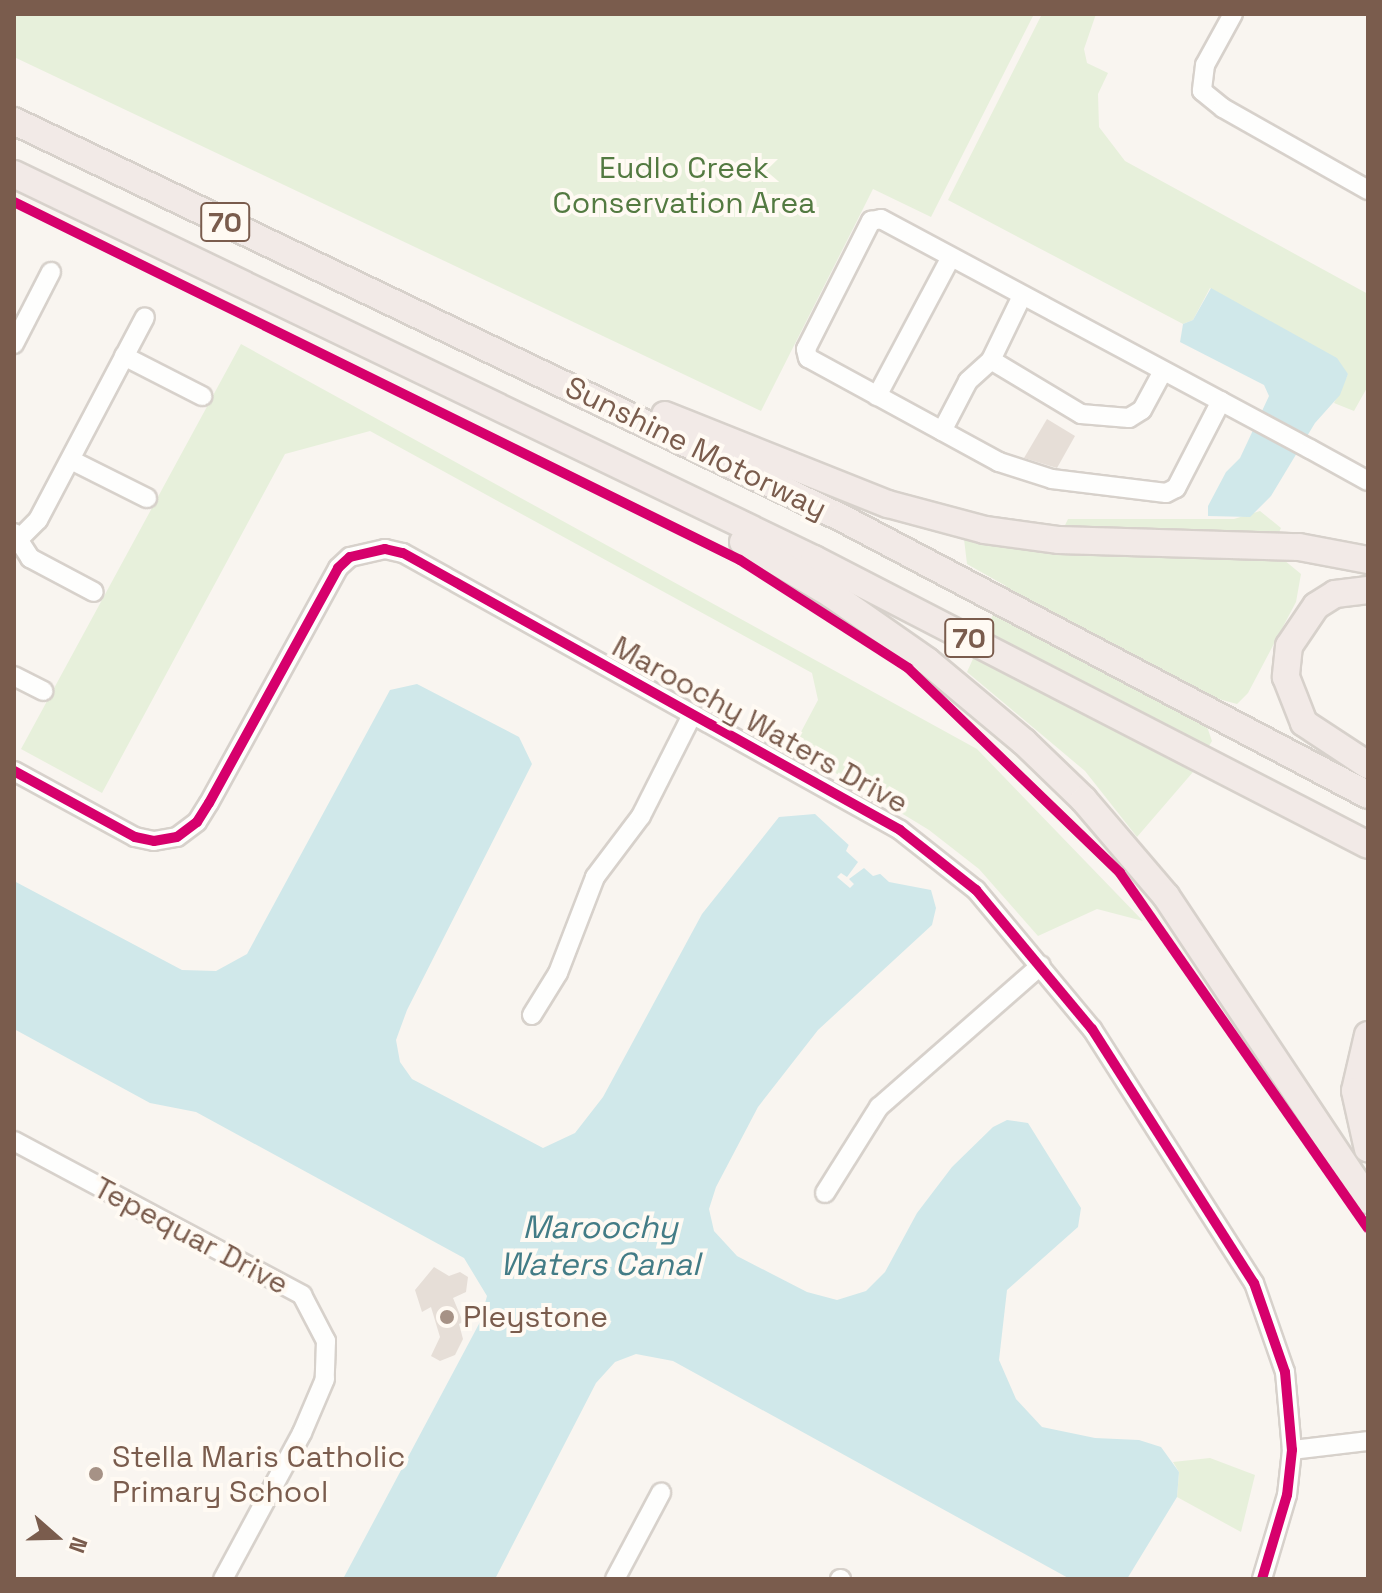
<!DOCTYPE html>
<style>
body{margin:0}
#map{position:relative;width:1382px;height:1593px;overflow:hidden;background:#f9f5f0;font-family:"Space Grotesk",sans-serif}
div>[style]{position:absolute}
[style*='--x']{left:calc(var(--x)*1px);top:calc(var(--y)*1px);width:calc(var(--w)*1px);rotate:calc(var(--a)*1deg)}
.green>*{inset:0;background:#e7f0db}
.water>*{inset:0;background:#d0e8ea}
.pier>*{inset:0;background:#f9f5f0}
.building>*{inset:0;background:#e6ded7}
.roads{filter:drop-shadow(2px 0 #d7d1cb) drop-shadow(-2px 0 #d7d1cb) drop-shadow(0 2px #d7d1cb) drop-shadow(0 -2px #d7d1cb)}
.minor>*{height:18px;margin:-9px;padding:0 9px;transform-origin:9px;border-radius:9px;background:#fefefd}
.highway>*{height:26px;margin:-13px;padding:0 13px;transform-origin:13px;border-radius:13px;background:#f2eae7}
.cycleway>*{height:10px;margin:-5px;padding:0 5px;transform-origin:5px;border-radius:5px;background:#d6006c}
.dots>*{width:22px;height:22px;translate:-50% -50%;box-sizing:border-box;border:4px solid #fffaf3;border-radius:50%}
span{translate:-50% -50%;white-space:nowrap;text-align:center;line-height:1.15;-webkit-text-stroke:8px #fffaf3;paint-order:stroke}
.shield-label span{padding:2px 6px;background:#fffaf3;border:2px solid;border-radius:6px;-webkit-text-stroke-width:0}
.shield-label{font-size:28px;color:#7a5c4d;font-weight:700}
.park-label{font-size:30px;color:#537a41}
.street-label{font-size:30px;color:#7a5c4d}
.poi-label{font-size:30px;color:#7a5c4d}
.left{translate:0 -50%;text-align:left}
.water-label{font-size:32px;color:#437c86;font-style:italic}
.frame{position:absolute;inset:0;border:16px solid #7a5c4d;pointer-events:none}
.north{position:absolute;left:16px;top:1497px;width:80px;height:80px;-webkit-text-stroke:6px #fffaf3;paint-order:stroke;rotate:110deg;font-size:22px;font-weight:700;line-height:32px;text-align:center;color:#7a5c4d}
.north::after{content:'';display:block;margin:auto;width:28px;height:36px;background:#7a5c4d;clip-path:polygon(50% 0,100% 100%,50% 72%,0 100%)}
</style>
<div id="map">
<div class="green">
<div style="clip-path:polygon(14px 14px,1034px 14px,931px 217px,873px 189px,761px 411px,14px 57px)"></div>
<div style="clip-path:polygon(1042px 14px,1096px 14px,1084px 49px,1087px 63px,1108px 73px,1098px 94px,1099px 127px,1125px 161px,1368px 294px,1368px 386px,1354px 411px,1334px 403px,1348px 374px,1210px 288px,1193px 320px,1183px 324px,948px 200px)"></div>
<div style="clip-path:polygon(241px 344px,977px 749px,1143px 921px,1097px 909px,1038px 936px,979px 869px,929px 830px,793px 747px,818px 700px,812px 673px,370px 431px,285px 454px,102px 793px,21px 749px)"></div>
<div style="clip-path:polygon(1260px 511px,1281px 528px,1268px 556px,1284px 560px,1301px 574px,1296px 602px,1248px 693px,1237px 704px,1215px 698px,1204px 718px,1212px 741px,1193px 772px,1137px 837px,1085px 771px,967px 672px,1006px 586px,967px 564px,964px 539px,1054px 548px,1068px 519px,1234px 519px)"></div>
<div style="clip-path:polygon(1210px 1458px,1255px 1475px,1241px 1532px,1177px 1497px,1179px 1472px,1173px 1462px)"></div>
</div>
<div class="water">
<div style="clip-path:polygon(1211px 288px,1337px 358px,1348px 374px,1340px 395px,1315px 423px,1271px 496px,1250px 517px,1208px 516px,1208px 506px,1226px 472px,1240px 458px,1269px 396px,1264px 385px,1180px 342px,1183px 324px,1193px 320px)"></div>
<div style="clip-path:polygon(417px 684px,519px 737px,532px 764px,407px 1010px,396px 1040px,400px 1062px,412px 1079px,543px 1148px,575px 1133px,603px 1097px,702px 914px,779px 817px,815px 814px,889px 882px,931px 890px,936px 908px,932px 925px,818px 1030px,758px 1107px,716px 1187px,709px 1209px,714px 1231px,737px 1256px,807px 1292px,837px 1300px,866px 1291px,885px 1272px,917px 1213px,952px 1167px,993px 1127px,1007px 1120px,1028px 1123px,1081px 1208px,1078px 1227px,1007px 1290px,999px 1360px,1016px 1399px,1042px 1427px,1095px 1438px,1139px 1440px,1161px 1447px,1179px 1472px,1177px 1497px,1127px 1579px,1070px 1579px,673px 1361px,636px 1354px,615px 1362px,596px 1383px,495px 1579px,343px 1579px,480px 1322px,487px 1296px,464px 1258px,196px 1112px,150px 1103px,14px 1029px,14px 881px,182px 970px,216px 971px,247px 954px,390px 690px)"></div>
</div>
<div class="pier">
<div style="clip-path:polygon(850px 842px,883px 873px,873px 876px,864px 868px,849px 879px,854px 884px,850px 888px,837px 877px,841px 873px,847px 877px,858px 862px,846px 851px)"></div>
</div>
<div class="building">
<div style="clip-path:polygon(1047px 419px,1075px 436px,1057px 468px,1024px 458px)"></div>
<div style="clip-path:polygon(434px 1267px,449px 1276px,460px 1272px,468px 1277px,466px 1292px,453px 1298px,463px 1322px,459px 1324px,463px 1339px,455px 1355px,440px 1361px,431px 1356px,440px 1337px,431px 1307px,422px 1312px,415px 1290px)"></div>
</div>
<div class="roads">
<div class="minor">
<div style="--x:1233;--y:14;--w:58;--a:118.8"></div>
<div style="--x:1205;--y:65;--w:26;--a:97"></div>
<div style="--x:1202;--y:91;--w:27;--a:39"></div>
<div style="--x:1223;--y:108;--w:167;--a:29.5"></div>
<div style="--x:14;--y:344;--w:81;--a:-62.8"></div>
<div style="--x:124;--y:356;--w:88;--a:27.1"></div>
<div style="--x:991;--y:360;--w:105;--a:31"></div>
<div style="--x:1081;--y:414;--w:48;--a:4.8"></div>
<div style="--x:1129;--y:418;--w:15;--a:-32"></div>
<div style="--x:1142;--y:410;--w:44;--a:-61.7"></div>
<div style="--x:877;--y:396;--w:157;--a:-62"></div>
<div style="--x:1221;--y:401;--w:98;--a:117.3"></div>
<div style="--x:1176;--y:488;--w:11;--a:153"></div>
<div style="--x:1166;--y:493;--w:115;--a:-173"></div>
<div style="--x:1052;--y:479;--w:56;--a:-162.2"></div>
<div style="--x:999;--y:462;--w:217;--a:-151.4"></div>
<div style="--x:808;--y:358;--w:9;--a:-103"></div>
<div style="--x:806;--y:349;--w:144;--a:-63.1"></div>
<div style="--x:871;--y:221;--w:10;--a:-11"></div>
<div style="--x:881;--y:219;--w:487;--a:28.2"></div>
<div style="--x:1310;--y:449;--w:66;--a:28.9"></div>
<div style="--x:942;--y:431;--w:56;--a:-62.5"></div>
<div style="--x:968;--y:381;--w:31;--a:-42"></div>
<div style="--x:991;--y:360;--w:71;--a:-64.2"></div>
<div style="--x:71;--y:460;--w:85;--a:26.6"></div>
<div style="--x:14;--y:533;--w:30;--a:57"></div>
<div style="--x:30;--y:558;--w:72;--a:28"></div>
<div style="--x:14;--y:544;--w:34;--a:-45"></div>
<div style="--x:38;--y:520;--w:229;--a:-62.2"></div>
<div style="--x:14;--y:676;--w:33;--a:27"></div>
<div style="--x:14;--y:771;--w:138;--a:28.6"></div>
<div style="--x:135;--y:837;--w:19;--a:12"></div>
<div style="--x:154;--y:841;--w:23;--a:-10"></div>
<div style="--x:177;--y:837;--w:25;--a:-37"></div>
<div style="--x:197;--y:822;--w:22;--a:-58"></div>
<div style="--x:209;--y:803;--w:268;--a:-61.2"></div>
<div style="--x:338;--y:568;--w:16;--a:-43"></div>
<div style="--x:350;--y:557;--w:36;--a:-13"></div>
<div style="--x:385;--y:549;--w:18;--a:13"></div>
<div style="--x:403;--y:553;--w:569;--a:29.13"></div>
<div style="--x:900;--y:830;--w:97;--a:38.3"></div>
<div style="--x:976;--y:890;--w:181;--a:50.2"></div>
<div style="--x:1092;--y:1029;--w:301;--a:57.5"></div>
<div style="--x:1254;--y:1283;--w:94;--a:70.8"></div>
<div style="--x:1285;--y:1372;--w:78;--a:84.9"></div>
<div style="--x:1292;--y:1450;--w:45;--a:96.3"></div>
<div style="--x:1287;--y:1495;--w:88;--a:106.6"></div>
<div style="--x:532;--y:1015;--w:49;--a:-58.2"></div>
<div style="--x:558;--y:973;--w:103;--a:-68.9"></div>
<div style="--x:595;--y:877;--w:76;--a:-53"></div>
<div style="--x:641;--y:816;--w:113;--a:-63.2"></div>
<div style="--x:14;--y:1141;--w:327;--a:28.1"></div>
<div style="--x:302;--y:1295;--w:52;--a:62.4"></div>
<div style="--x:326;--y:1341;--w:38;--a:92"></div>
<div style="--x:325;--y:1379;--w:59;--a:113.1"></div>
<div style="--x:302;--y:1433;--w:166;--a:118.4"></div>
<div style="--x:825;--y:1193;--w:102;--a:-57.9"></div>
<div style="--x:879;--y:1107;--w:215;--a:-41.2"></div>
<div style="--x:1292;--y:1450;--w:77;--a:-6.8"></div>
<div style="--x:615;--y:1579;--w:98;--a:-61.9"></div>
<div style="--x:840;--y:1579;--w:1;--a:0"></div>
</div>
<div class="highway">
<div style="--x:14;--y:121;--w:918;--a:25.62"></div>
<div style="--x:842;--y:518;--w:594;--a:27.77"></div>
<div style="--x:14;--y:174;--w:888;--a:25.7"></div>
<div style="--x:814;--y:559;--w:623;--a:27.3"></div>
<div style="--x:665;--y:415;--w:240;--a:21.8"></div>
<div style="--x:888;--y:504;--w:100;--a:15"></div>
<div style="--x:985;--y:530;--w:75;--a:7.7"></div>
<div style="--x:1059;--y:540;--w:240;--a:1.7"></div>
<div style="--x:1299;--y:547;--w:70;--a:10.7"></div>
<div style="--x:743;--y:542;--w:102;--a:30.6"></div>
<div style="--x:831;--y:594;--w:117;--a:34.9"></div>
<div style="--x:927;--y:661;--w:126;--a:39.9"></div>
<div style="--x:1024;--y:742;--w:83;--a:44"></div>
<div style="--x:1084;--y:800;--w:126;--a:49.5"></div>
<div style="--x:1166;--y:896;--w:365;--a:56.4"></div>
<div style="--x:1368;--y:590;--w:33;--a:173"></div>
<div style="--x:1335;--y:594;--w:22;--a:148"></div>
<div style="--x:1316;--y:606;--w:48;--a:124"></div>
<div style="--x:1289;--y:646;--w:31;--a:96"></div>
<div style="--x:1286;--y:677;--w:49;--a:68.6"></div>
<div style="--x:1304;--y:723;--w:77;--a:33.3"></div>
<div style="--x:1368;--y:1035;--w:57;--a:103.1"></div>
<div style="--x:1355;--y:1091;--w:59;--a:77.4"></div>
</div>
</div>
<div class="cycleway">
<div style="--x:14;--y:202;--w:809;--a:26.25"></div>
<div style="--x:740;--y:560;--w:200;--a:32.7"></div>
<div style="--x:908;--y:668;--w:295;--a:44"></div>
<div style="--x:1120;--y:873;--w:433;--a:55.1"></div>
<div style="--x:14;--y:771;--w:138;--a:28.6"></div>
<div style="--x:135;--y:837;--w:19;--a:12"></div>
<div style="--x:154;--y:841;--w:23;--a:-10"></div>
<div style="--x:177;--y:837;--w:25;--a:-37"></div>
<div style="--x:197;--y:822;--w:22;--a:-58"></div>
<div style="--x:209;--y:803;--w:268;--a:-61.2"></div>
<div style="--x:338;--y:568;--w:16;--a:-43"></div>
<div style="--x:350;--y:557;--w:36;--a:-13"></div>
<div style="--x:385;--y:549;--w:18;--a:13"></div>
<div style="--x:403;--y:553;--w:569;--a:29.13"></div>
<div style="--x:900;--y:830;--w:97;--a:38.3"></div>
<div style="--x:976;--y:890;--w:181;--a:50.2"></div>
<div style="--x:1092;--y:1029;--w:301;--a:57.5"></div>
<div style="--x:1254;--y:1283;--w:94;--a:70.8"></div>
<div style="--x:1285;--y:1372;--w:78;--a:84.9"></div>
<div style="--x:1292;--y:1450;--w:45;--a:96.3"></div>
<div style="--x:1287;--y:1495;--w:88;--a:106.6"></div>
</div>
<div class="dots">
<div style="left:447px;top:1317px;background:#a69286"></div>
<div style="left:96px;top:1474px;background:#a69286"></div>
</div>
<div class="shield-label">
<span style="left:225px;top:222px">70</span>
<span style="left:969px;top:638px">70</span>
</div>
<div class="park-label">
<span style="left:684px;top:185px">Eudlo Creek<br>Conservation Area</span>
</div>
<div class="street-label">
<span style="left:696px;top:448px;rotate:26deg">Sunshine Motorway</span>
<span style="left:760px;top:725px;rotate:29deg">Maroochy Waters Drive</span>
<span style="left:191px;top:1236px;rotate:28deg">Tepequar Drive</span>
</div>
<div class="poi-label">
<span class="left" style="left:463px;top:1317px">Pleystone</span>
<span class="left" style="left:112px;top:1474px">Stella Maris Catholic<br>Primary School</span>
</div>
<div class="water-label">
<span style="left:600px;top:1246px">Maroochy<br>Waters Canal</span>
</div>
<div class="frame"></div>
<div class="north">N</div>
</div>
